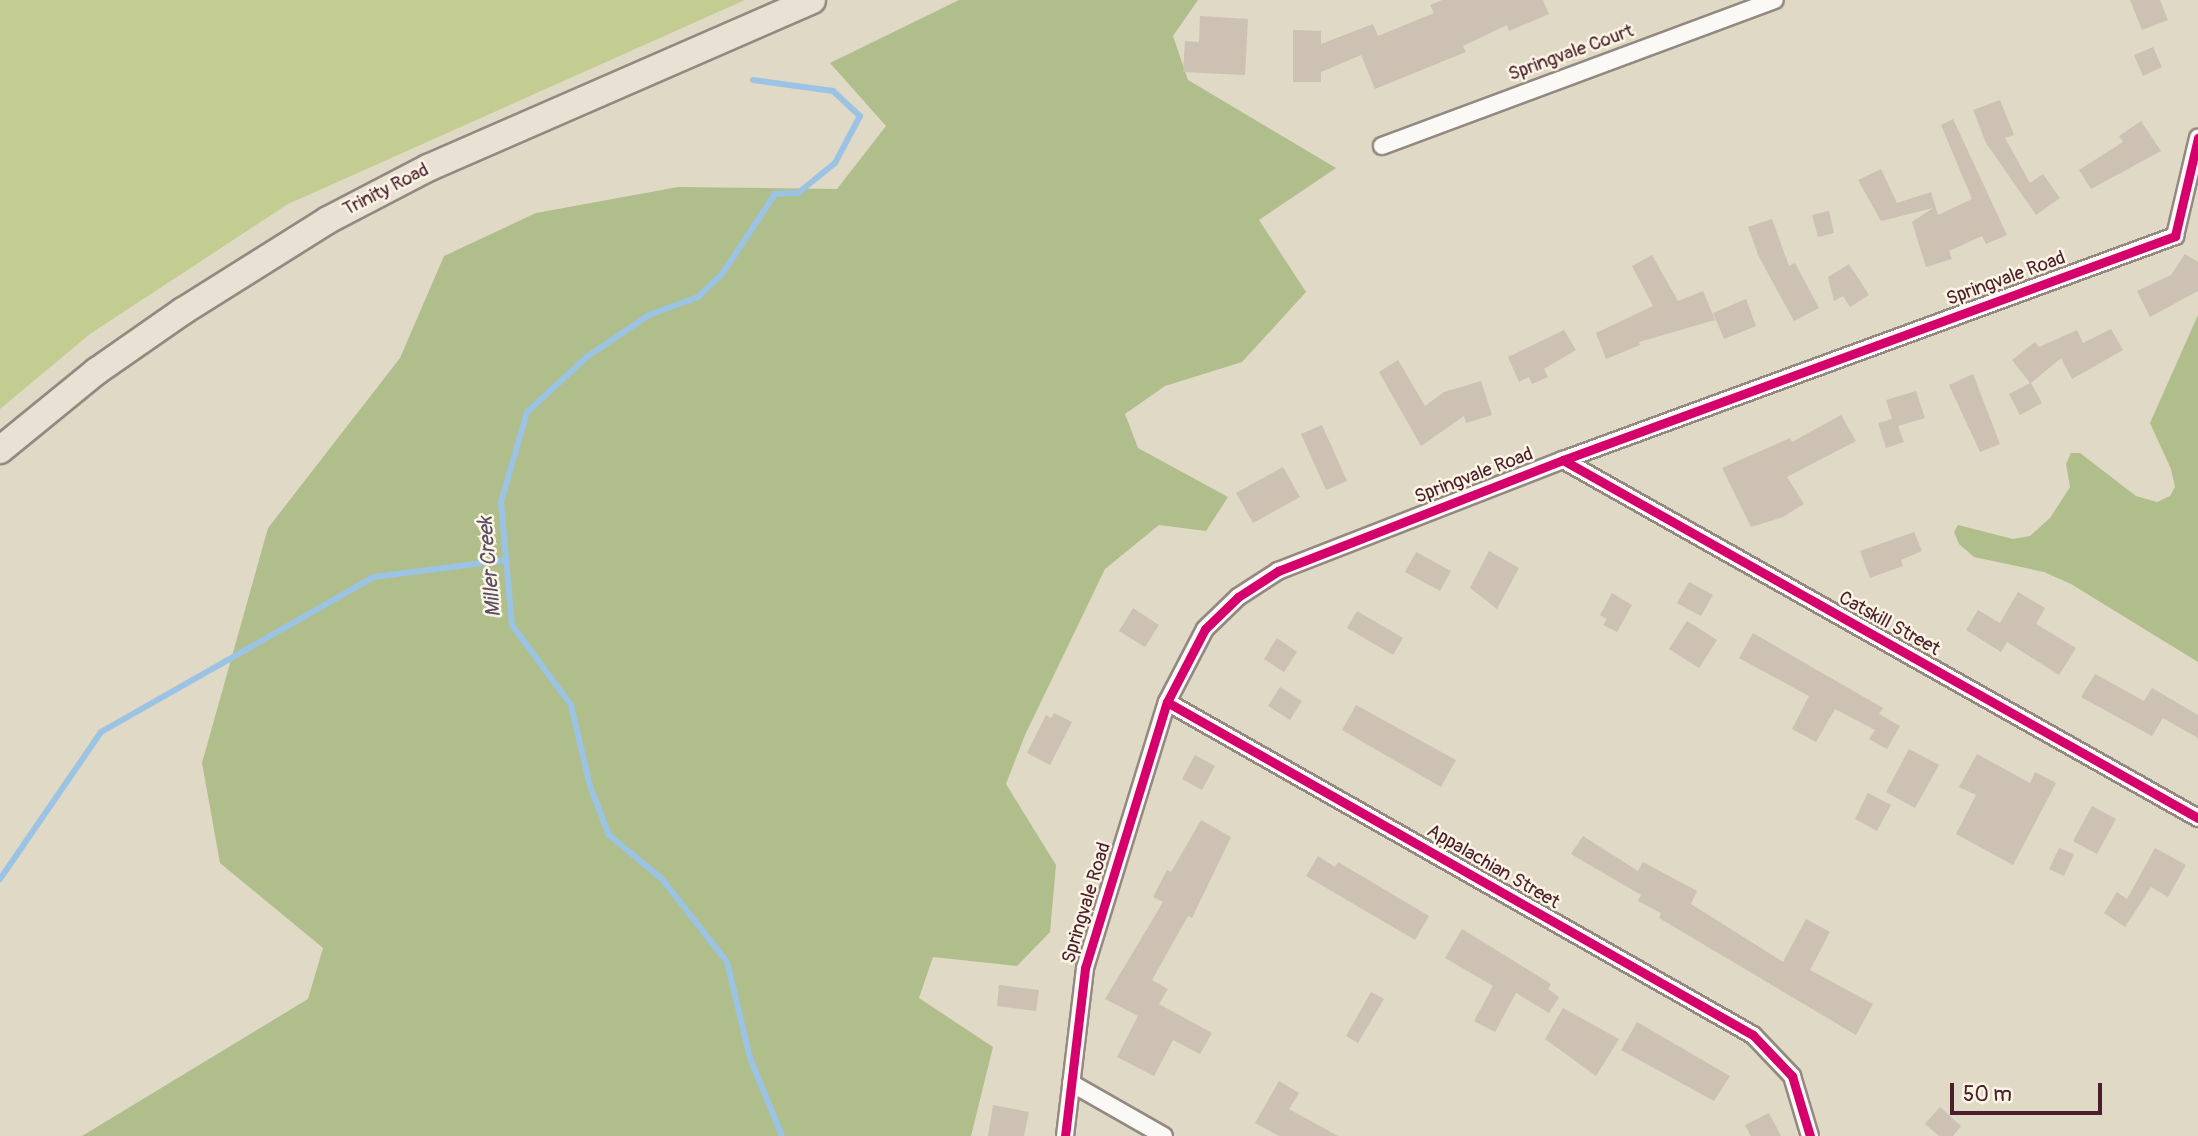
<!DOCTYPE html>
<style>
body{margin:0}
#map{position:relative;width:2198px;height:1136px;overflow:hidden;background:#e0d9c6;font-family:Pangolin,sans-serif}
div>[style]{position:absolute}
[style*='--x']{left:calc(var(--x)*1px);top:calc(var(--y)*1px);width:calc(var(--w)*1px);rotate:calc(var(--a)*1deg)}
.green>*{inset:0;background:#c3cc91}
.forest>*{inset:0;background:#b0be8b}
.stream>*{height:6px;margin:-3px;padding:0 3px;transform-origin:3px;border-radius:3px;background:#9bc3e3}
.building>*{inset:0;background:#ccc1b3}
.roads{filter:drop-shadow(2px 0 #948982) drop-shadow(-2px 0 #948982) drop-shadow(0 2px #948982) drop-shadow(0 -2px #948982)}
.minor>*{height:16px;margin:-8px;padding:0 8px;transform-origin:8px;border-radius:8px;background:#faf9f6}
.trunk>*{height:26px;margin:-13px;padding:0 13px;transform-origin:13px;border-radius:13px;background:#e8e1d4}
.cycleway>*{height:9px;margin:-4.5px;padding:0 4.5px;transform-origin:4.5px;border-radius:4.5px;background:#d6006c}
span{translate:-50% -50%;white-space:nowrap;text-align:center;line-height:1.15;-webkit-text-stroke:5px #fcf5e5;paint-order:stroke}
.street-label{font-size:19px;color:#4a1f2b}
.water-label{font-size:21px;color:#5a4e66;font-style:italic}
.scale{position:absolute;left:1950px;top:1083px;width:152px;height:32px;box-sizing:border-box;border:4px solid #4a1f2b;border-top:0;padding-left:9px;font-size:21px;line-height:24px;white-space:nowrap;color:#4a1f2b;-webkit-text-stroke:5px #fcf5e5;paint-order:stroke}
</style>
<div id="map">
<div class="green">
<div style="clip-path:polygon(0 0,745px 0,288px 204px,90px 334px,0 409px)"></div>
</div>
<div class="forest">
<div style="clip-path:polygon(959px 0,1198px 0,1173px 36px,1188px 80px,1336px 168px,1259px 220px,1306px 292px,1242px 362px,1165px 386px,1125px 414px,1138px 448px,1228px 497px,1206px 531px,1159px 525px,1105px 569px,1025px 735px,1006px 784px,1056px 865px,1050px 932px,1017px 966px,933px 957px,919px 998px,993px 1047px,971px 1136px,82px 1136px,308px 999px,323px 948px,220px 863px,202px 763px,268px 528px,400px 358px,444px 256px,536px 213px,678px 187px,837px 189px,886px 126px,830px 63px)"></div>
<div style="clip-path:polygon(2198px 315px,2198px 662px,2071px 584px,2044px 572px,1974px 557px,1959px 544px,1954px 532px,1958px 525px,2013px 539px,2030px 536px,2050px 518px,2070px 487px,2066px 464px,2071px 453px,2080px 453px,2136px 496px,2157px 502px,2170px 496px,2175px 487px,2171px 469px,2150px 423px)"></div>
</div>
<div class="stream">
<div style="--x:753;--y:80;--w:81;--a:7.8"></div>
<div style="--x:833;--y:91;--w:37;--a:43"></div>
<div style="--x:860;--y:116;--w:53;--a:118"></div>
<div style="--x:835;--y:163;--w:48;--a:141"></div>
<div style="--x:798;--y:193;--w:23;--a:178"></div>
<div style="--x:775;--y:194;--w:96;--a:123.5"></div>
<div style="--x:722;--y:274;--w:33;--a:136"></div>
<div style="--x:698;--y:297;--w:52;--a:159.8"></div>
<div style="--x:649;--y:315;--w:73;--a:146.1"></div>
<div style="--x:588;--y:356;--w:83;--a:137.4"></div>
<div style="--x:527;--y:412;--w:94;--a:106.1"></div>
<div style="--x:501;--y:502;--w:123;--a:84.9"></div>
<div style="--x:512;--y:625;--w:99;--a:53.6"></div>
<div style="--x:571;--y:705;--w:83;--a:76.8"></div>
<div style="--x:590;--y:786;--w:53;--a:68.8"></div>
<div style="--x:609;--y:835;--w:69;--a:39.7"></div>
<div style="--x:662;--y:879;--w:105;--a:51.9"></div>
<div style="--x:727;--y:962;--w:99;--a:76.5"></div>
<div style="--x:750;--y:1058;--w:84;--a:67.7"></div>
<div style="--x:0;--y:879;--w:178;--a:-55.5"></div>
<div style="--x:101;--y:732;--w:314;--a:-29.6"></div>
<div style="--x:374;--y:577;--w:133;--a:-7.3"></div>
</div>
<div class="building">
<div style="clip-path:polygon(1442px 0,1543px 0,1549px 14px,1509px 31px,1507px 25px,1463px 46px,1466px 52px,1375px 89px,1361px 55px,1321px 72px,1321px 82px,1293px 82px,1293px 30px,1321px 31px,1321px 44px,1373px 24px,1378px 36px,1434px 13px,1430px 5px)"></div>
<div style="clip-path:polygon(2130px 0,2160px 0,2168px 20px,2142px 30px)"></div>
<div style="clip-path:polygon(1200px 16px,1248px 19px,1245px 75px,1183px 72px,1185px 41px,1199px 42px)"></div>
<div style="clip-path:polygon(2153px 47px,2162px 67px,2143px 76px,2134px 55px)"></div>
<div style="clip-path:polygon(2000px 100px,2014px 135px,2005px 138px,2030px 183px,2043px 174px,2060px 198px,2036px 215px,1986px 143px,1973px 110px)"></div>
<div style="clip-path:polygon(1953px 119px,2007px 235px,1986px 244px,1982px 236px,1949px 251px,1952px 259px,1926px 267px,1912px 222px,1933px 208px,1881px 221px,1858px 180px,1881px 169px,1897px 203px,1931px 192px,1938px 215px,1972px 199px,1941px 125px)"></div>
<div style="clip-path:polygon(2141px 121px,2161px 151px,2091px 189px,2079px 170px,2123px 142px,2119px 136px)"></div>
<div style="clip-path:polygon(1829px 211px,1834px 233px,1818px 237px,1812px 215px)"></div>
<div style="clip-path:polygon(1772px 219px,1789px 266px,1795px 263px,1819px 308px,1794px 321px,1759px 257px,1748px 227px)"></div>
<div style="clip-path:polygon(2185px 254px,2198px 262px,2198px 291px,2150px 317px,2137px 291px,2171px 275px)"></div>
<div style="clip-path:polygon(1652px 255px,1678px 301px,1703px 291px,1715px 320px,1639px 342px,1640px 345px,1606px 359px,1596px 333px,1653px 306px,1632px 266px)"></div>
<div style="clip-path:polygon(1849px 264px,1869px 295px,1850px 307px,1843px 296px,1834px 301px,1828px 277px)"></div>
<div style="clip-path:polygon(1746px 299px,1756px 326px,1724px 339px,1713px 313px)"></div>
<div style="clip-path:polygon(2111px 329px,2123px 350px,2072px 379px,2061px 358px,2031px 383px,2042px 403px,2020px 415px,2009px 394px,2030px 383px,2012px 360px,2035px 342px,2039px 347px,2077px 330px,2083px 343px)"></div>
<div style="clip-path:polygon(1564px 330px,1576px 350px,1544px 369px,1548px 377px,1532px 384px,1529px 377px,1519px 382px,1508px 357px)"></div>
<div style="clip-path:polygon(1398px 360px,1425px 406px,1444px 392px,1481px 381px,1492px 415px,1466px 423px,1464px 416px,1421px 446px,1379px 372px)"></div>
<div style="clip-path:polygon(1973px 374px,2000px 444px,1980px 452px,1949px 385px)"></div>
<div style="clip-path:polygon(1916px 391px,1925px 418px,1898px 426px,1904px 442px,1886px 448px,1878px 423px,1892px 419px,1886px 400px)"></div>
<div style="clip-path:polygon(1841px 415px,1856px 441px,1787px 477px,1804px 504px,1783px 517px,1751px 527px,1722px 468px,1790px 438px,1792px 442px)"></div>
<div style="clip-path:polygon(1322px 425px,1347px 481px,1326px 490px,1301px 434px)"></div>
<div style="clip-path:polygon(1283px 467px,1300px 497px,1253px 523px,1236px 493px)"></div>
<div style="clip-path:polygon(1914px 532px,1922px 551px,1901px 560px,1903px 566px,1870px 578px,1860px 551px)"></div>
<div style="clip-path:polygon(1489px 551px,1519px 568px,1497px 609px,1470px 588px)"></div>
<div style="clip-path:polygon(1416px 552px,1451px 571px,1440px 591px,1405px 572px)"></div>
<div style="clip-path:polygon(1689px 582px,1713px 595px,1701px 616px,1677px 603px)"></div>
<div style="clip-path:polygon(2018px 592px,2045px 608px,2036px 624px,2076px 648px,2059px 675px,2007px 642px,2001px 652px,1966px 630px,1978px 610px,2000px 623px)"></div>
<div style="clip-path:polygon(1612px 593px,1632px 605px,1617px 632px,1603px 625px,1607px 619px,1600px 615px)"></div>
<div style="clip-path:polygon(1133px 608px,1159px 625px,1145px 647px,1119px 631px)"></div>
<div style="clip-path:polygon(1357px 611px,1403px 638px,1393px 655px,1347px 628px)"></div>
<div style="clip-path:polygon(1687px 621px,1717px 640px,1699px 668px,1669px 649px)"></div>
<div style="clip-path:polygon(1753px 633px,1883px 708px,1879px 714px,1900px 726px,1887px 749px,1869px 739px,1875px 730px,1835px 709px,1816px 742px,1792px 729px,1809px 696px,1739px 658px)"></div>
<div style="clip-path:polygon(1277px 638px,1297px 652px,1284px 672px,1264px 659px)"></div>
<div style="clip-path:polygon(2095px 674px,2144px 701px,2152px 688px,2198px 715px,2198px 738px,2163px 718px,2152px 736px,2081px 697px)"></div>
<div style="clip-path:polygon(1280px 687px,1302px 701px,1290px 720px,1268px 706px)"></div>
<div style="clip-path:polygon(1356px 705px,1456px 760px,1441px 787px,1342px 730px)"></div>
<div style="clip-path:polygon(1054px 713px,1072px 722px,1050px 765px,1027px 753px,1046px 715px,1051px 718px)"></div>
<div style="clip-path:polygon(1909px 749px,1939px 765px,1915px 808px,1886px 792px)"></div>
<div style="clip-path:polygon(1977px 754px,2030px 783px,2035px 772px,2056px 783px,2013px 865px,1956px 834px,1976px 795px,1959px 787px)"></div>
<div style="clip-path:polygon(1195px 755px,1215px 766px,1202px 790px,1182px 779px)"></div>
<div style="clip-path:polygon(1868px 793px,1891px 805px,1877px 831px,1855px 819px)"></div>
<div style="clip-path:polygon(2092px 806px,2116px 819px,2097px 854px,2073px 841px)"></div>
<div style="clip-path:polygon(1201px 820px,1231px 837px,1192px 918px,1188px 916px,1152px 980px,1168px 989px,1159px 1004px,1212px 1033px,1200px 1054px,1173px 1040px,1154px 1076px,1117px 1057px,1138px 1016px,1105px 999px,1163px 902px,1153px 897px,1167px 870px,1171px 872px)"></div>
<div style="clip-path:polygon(1583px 836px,1638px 871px,1643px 862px,1697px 891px,1691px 904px,1783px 962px,1806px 919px,1830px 932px,1810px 970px,1873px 1004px,1856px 1035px,1659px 918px,1661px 913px,1638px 901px,1641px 895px,1571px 854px)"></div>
<div style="clip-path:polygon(2059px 848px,2074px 854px,2064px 876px,2049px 869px)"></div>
<div style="clip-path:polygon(2155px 848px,2186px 865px,2168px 897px,2151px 887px,2125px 927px,2104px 913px,2117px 892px,2127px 899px)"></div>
<div style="clip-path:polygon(1318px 856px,1335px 867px,1338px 862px,1429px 916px,1415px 940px,1306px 876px)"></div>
<div style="clip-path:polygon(1462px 929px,1551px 984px,1548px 989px,1559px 997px,1549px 1013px,1516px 993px,1495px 1032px,1474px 1021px,1493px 986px,1445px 958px)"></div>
<div style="clip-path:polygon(999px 985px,1039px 990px,1036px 1011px,997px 1006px)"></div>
<div style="clip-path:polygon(1371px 992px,1384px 999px,1358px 1043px,1346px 1036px)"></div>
<div style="clip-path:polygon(1563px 1008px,1619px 1039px,1596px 1076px,1545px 1039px)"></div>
<div style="clip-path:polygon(1637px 1022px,1730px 1076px,1714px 1101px,1621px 1050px)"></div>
<div style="clip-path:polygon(1279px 1081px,1299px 1093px,1289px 1109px,1338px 1136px,1279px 1136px,1255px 1123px)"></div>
<div style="clip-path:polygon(993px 1105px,1029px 1112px,1024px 1136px,988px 1136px)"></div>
<div style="clip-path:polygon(1940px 1107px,1961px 1126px,1953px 1136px,1939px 1136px,1925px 1124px)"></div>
<div style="clip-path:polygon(1769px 1113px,1781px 1136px,1751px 1136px,1745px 1125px)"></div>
</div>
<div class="roads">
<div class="minor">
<div style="--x:1382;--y:146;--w:419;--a:-20.4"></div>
<div style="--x:1563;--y:460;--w:729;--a:29.41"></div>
<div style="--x:1167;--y:702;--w:674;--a:29.61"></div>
<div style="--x:1753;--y:1035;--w:57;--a:46.4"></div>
<div style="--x:1792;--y:1076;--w:63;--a:73.3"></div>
<div style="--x:1071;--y:1083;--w:107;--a:29.7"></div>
<div style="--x:1065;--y:1136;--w:169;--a:-83.2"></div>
<div style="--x:1085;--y:968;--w:278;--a:-72.9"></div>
<div style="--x:1167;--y:702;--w:82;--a:-62.5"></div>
<div style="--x:1205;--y:629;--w:46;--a:-44.1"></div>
<div style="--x:1238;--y:597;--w:48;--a:-33"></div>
<div style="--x:1278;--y:571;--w:306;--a:-21.3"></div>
<div style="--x:1563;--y:460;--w:652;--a:-20.1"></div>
<div style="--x:2175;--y:236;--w:101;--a:-76.8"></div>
</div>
<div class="trunk">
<div style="--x:0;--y:450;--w:125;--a:-39.2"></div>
<div style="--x:97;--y:371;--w:105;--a:-34.9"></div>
<div style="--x:183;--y:311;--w:171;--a:-32.1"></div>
<div style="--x:328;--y:220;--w:113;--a:-27.5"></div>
<div style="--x:428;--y:168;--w:419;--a:-23.6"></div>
</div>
</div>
<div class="cycleway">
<div style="--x:1563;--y:460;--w:729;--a:29.41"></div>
<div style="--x:1167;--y:702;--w:674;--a:29.61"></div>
<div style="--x:1753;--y:1035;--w:57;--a:46.4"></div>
<div style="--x:1792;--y:1076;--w:63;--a:73.3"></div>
<div style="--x:1065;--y:1136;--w:169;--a:-83.2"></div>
<div style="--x:1085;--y:968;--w:278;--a:-72.9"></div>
<div style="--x:1167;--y:702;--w:82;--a:-62.5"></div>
<div style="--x:1205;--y:629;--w:46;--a:-44.1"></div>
<div style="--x:1238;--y:597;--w:48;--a:-33"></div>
<div style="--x:1278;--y:571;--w:306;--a:-21.3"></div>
<div style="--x:1563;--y:460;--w:652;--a:-20.1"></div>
<div style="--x:2175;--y:236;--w:101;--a:-76.8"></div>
</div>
<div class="street-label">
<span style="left:1571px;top:53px;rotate:-20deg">Springvale Court</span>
<span style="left:386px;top:190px;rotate:-27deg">Trinity Road</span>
<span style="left:2006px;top:279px;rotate:-20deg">Springvale Road</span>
<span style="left:1474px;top:476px;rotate:-21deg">Springvale Road</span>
<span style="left:1889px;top:624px;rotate:29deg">Catskill Street</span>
<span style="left:1493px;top:867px;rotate:30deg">Appalachian Street</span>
<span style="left:1087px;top:903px;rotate:-73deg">Springvale Road</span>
</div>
<div class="water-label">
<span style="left:490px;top:567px;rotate:-95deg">Miller Creek</span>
</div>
<div class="scale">50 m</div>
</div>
